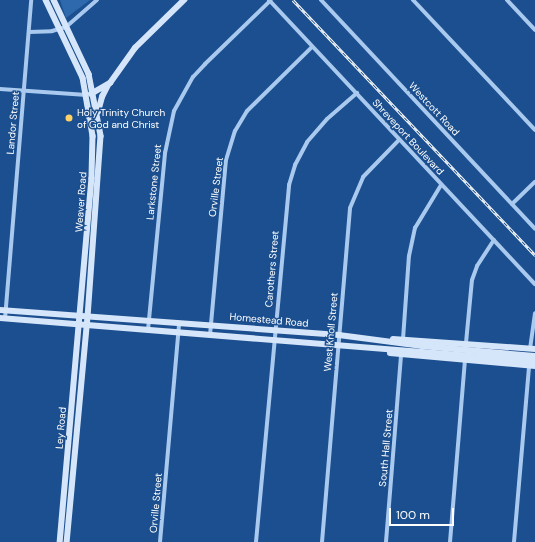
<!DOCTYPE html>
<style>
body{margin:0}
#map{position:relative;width:535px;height:542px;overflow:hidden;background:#1b4f8f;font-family:"DM Sans",sans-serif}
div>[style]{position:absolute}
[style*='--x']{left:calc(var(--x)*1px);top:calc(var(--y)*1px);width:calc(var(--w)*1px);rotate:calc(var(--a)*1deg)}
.green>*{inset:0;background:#2e69ad}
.street>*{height:4px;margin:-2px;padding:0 2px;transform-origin:2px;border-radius:2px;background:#a9c9ee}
.secondary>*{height:5.5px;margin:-2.75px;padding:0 2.75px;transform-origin:2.75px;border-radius:2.75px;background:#d6e6fa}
.rail>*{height:3px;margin-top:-1.5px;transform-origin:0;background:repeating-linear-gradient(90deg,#1b4f8f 0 4.5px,#fff 0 9px);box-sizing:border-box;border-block:1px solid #fff}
.dots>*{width:11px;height:11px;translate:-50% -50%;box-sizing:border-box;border:2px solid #1b4f8f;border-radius:50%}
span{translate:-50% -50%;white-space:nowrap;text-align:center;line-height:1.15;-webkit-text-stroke:3px #1b4f8f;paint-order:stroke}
.street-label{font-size:10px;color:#fff}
.poi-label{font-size:10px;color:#fff}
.left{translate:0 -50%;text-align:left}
.scale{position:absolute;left:389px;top:508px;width:65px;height:18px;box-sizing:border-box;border:2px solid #fff;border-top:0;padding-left:5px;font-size:12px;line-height:14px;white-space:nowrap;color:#fff;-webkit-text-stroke:3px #1b4f8f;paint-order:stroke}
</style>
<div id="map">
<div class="green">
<div style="clip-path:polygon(60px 0,90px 0,66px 18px)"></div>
</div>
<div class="street">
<div style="--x:269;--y:0;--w:389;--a:46.9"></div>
<div style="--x:321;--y:0;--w:313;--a:46.9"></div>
<div style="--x:413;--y:0;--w:178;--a:46.8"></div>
<div style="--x:507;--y:0;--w:41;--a:47"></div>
<div style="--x:29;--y:32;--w:23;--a:-2"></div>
<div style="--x:52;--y:31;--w:15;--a:-16"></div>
<div style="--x:66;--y:27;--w:41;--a:-41.1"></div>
<div style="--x:0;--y:89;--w:87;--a:3.9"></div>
<div style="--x:512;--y:204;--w:32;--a:-44"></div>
<div style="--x:5;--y:319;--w:320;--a:-85.3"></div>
<div style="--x:148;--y:330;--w:178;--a:-84.5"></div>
<div style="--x:165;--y:153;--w:43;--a:-77.9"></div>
<div style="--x:174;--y:111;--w:39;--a:-61"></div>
<div style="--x:193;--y:77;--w:18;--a:-47"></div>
<div style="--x:205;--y:64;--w:91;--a:-44.1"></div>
<div style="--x:210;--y:335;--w:176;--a:-84.8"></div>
<div style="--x:226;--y:160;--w:30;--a:-73"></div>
<div style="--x:235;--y:131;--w:23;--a:-59"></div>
<div style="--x:247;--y:111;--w:91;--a:-44.6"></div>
<div style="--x:403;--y:339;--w:83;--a:-85.9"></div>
<div style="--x:409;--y:256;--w:29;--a:-78"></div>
<div style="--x:415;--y:228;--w:50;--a:-58.8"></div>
<div style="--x:466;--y:343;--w:63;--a:-84.6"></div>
<div style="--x:472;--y:280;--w:15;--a:-70"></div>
<div style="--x:477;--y:266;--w:31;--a:-57"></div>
<div style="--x:530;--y:349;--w:36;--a:-82"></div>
<div style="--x:160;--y:542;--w:220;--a:-85"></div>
<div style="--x:256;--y:542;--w:359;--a:-84.7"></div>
<div style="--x:289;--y:185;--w:21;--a:-73"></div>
<div style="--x:295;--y:165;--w:26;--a:-62"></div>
<div style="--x:307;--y:142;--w:30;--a:-49"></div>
<div style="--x:327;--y:119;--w:40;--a:-41"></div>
<div style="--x:322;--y:542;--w:335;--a:-85.2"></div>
<div style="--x:350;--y:208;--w:34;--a:-67"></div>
<div style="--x:363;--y:177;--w:52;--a:-45.8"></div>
<div style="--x:386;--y:542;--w:188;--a:-85.4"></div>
<div style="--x:450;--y:542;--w:182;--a:-85.3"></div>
<div style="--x:514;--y:542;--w:177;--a:-85.1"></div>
</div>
<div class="secondary">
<div style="--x:46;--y:0;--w:86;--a:64.6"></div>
<div style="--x:83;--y:78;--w:59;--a:80.2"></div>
<div style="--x:93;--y:136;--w:42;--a:91.4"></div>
<div style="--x:92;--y:178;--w:365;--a:95"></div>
<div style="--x:54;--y:0;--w:82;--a:64.7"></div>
<div style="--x:89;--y:74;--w:63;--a:79"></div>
<div style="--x:101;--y:136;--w:181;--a:94.1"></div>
<div style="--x:88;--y:317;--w:226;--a:95.3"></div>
<div style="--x:91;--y:94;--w:22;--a:-30"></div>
<div style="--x:110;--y:83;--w:43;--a:-54.5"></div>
<div style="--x:135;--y:48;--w:69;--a:-44.4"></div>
<div style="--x:98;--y:112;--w:16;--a:-75"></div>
<div style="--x:102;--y:97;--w:13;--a:-63"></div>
<div style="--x:0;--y:310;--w:340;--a:4.2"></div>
<div style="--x:339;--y:335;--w:84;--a:7.5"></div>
<div style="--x:422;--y:346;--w:113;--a:5.1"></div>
<div style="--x:0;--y:318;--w:537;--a:4.6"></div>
<div style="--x:393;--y:339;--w:142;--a:4"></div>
<div style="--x:390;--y:353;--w:146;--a:5.1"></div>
</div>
<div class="rail">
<div style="--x:293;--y:0;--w:352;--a:46.5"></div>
</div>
<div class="dots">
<div style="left:69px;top:118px;background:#ffd166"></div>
</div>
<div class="street-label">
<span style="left:434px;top:109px;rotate:47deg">Westcott Road</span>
<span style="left:13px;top:123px;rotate:-85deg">Landor Street</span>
<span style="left:408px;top:137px;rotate:47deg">Shreveport Boulevard</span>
<span style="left:154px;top:182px;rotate:-84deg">Larkstone Street</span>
<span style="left:216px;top:187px;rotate:-83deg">Orville Street</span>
<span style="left:81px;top:202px;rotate:-86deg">Weaver Road</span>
<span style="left:272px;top:269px;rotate:-85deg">Carothers Street</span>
<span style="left:269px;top:320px;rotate:5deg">Homestead Road</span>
<span style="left:331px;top:332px;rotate:-85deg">West Knoll Street</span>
<span style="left:61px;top:428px;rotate:-85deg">Ley Road</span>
<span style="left:386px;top:448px;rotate:-85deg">South Hall Street</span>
<span style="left:156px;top:503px;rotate:-85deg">Orville Street</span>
</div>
<div class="poi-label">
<span class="left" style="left:77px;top:118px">Holy Trinity Church<br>of God and Christ</span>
</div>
<div class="scale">100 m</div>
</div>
